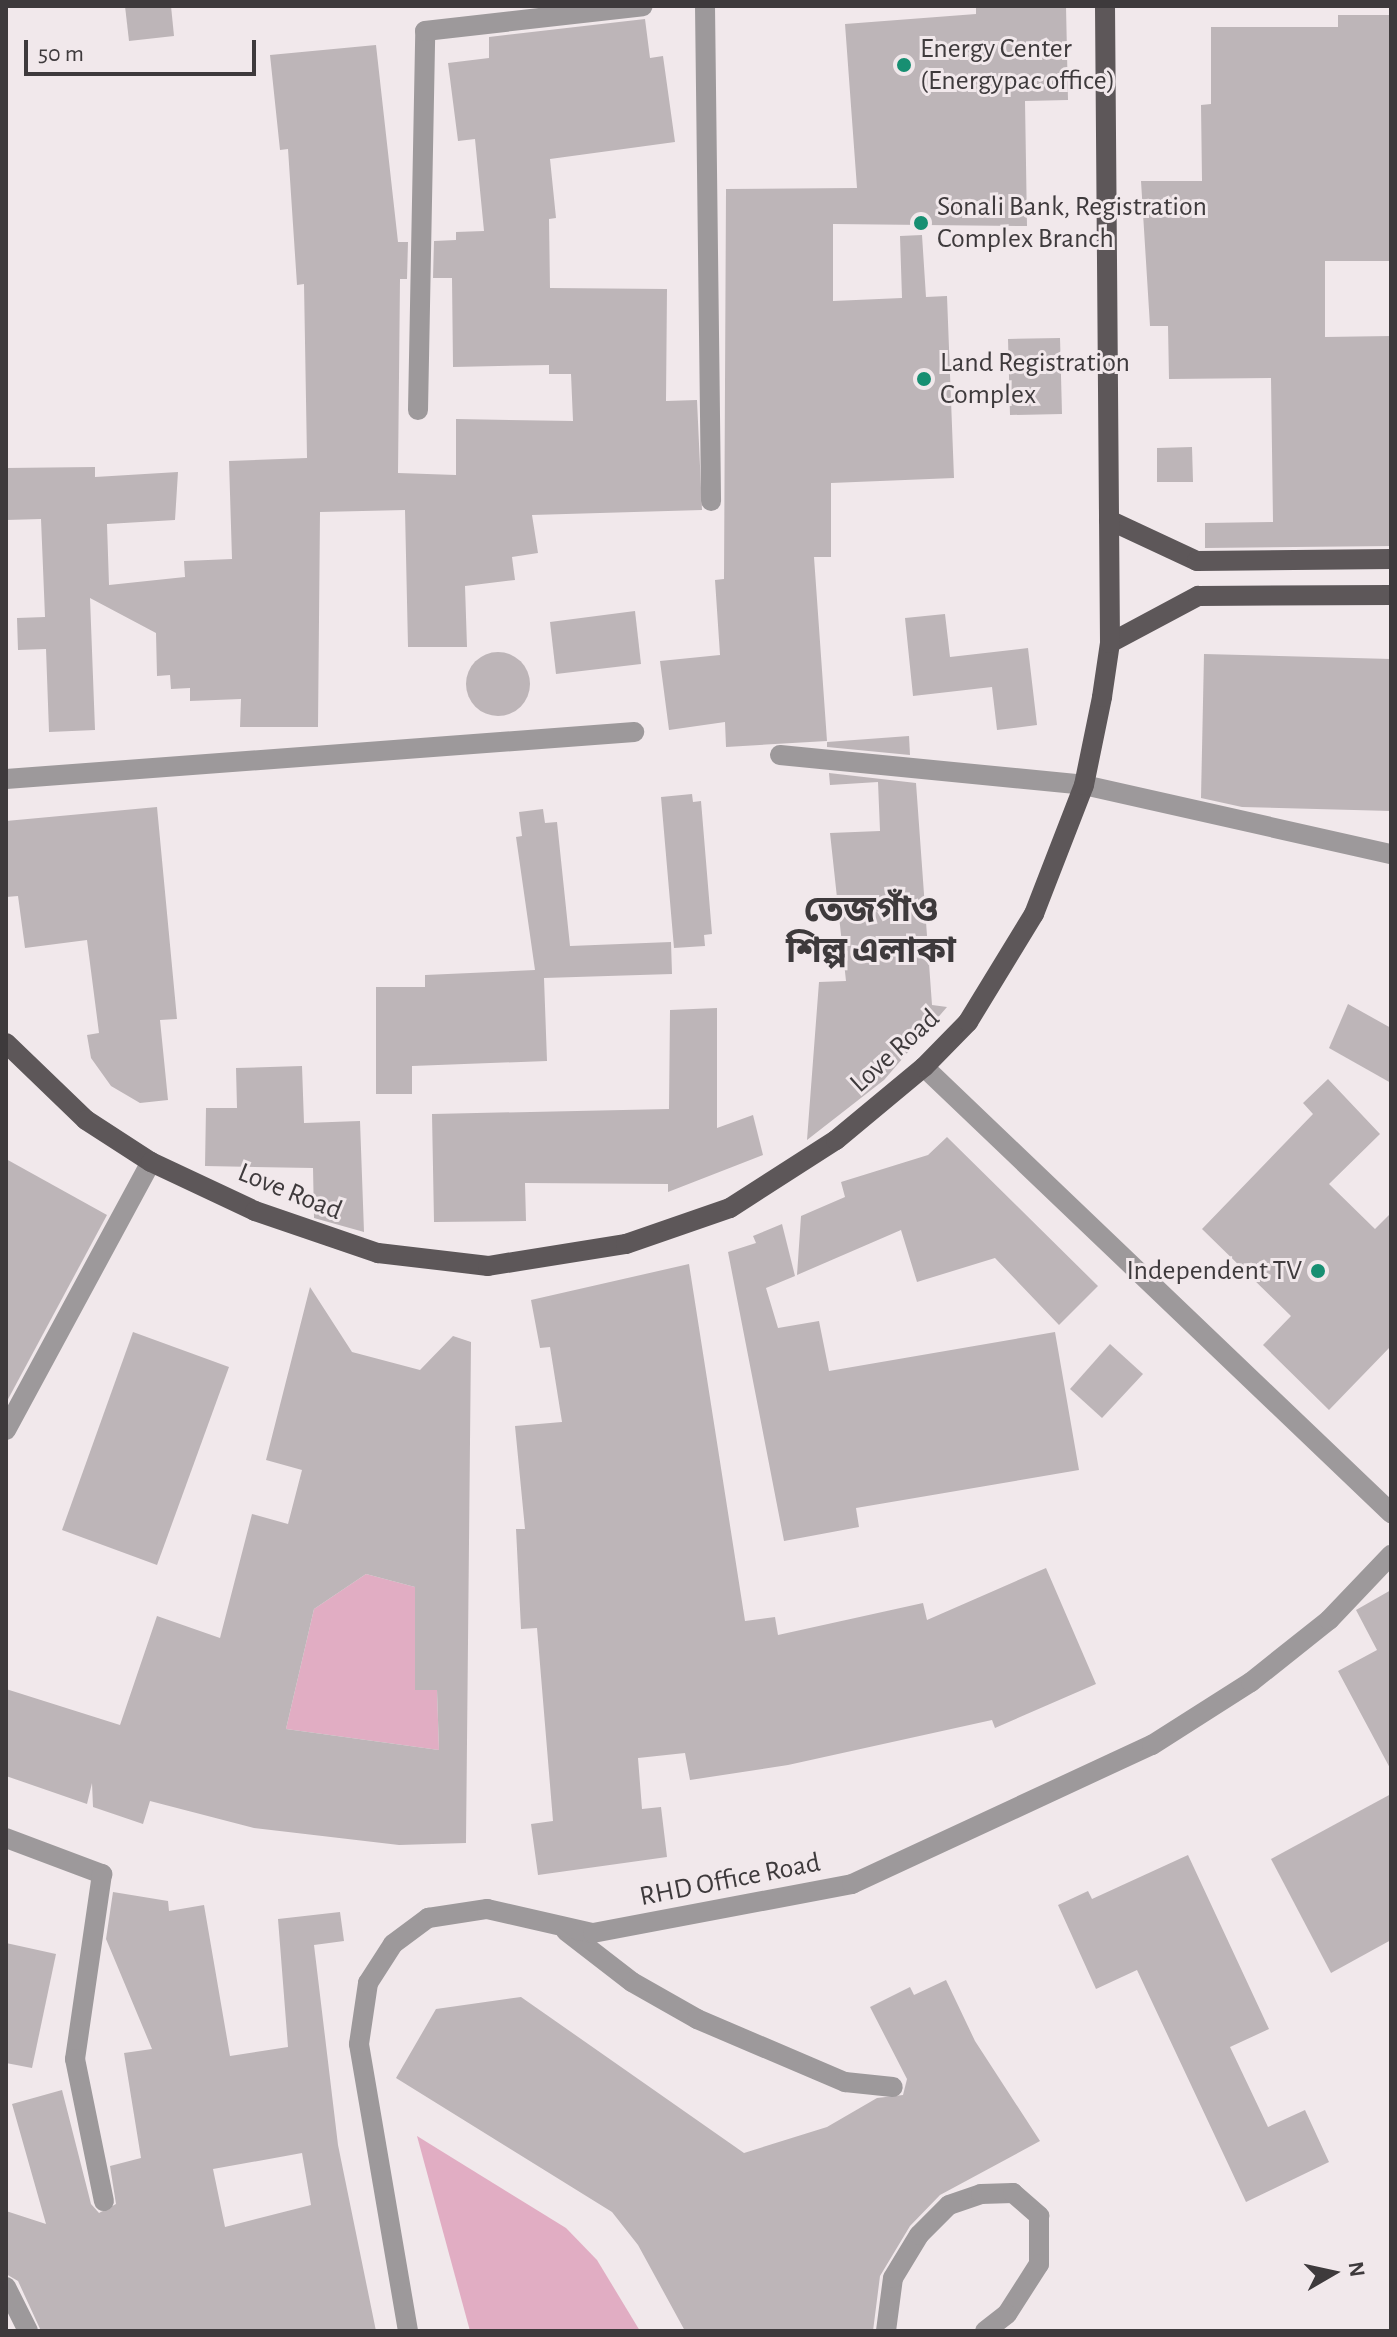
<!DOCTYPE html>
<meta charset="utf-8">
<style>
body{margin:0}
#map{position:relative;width:1397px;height:2337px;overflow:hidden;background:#f1e8eb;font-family:"Alegreya Sans","Noto Sans Bengali",sans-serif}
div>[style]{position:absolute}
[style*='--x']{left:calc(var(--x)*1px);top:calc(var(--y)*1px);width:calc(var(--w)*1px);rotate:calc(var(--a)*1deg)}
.green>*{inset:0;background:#e1adc3}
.building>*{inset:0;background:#bdb5b8}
.round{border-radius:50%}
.minor>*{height:20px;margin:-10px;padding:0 10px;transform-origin:10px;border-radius:10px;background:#9d999b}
.major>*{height:20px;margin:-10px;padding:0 10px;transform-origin:10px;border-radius:10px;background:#5d5759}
.dots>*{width:22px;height:22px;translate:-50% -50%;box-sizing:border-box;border:4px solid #f1e8eb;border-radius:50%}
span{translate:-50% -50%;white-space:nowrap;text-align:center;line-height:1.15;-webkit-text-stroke:6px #f1e8eb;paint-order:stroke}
.poi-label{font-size:28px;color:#3e3a3c}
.left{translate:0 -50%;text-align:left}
.right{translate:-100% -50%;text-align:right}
.street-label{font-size:28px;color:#3e3a3c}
.district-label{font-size:36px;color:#3e3a3c;font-weight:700}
.frame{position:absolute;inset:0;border:8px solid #3e3a3c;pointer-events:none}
.north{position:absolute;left:1293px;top:2233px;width:80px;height:80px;-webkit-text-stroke:6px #f1e8eb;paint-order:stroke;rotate:81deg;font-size:22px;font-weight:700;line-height:32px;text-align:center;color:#3e3a3c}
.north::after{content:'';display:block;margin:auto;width:28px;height:36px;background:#3e3a3c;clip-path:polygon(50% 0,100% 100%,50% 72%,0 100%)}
.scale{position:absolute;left:24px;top:40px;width:232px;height:36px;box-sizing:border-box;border:4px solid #3e3a3c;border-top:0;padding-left:10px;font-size:24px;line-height:28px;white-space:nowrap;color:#3e3a3c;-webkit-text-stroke:6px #f1e8eb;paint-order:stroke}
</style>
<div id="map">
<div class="green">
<div style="clip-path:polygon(366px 1574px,415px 1587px,415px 1689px,437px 1690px,439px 1750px,286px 1729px,314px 1609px)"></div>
<div style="clip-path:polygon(417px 2136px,566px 2228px,597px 2260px,640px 2331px,470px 2331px)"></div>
</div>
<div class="building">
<div style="clip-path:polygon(125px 6px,171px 6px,174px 36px,129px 41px)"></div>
<div style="clip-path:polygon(976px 6px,1066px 6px,1068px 100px,1025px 101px,1027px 226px,833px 224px,833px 301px,902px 298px,900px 236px,922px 235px,926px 297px,947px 296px,954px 478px,831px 483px,831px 557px,814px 557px,827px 741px,726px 747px,725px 722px,669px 730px,660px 661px,720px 655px,715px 580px,724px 579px,726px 189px,857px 188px,845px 24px,976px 14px)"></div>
<div style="clip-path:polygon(1338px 15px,1391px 15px,1391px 261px,1325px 261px,1325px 337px,1391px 336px,1391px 546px,1205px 548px,1205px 523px,1273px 522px,1271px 378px,1169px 379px,1168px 326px,1150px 326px,1141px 181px,1202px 181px,1201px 105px,1211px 104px,1211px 27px,1338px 27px)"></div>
<div style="clip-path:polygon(645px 19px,650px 58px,663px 56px,675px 142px,550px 159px,556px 218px,549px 219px,550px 288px,667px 289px,666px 401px,697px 400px,702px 510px,532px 515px,538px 553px,512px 557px,515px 580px,465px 586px,467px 647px,408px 647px,405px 510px,320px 512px,318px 727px,240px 727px,241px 699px,190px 701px,190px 688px,171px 689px,170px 675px,157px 676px,156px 633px,90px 598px,95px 730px,49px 732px,46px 649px,18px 650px,17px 618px,45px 617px,41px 519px,6px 520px,6px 468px,95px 467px,95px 477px,178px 472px,175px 520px,107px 524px,109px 585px,185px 577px,184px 561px,232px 559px,229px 461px,307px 458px,304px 284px,297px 285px,288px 149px,280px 150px,270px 55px,376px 45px,398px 242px,408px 242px,407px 279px,400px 279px,398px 473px,456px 475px,456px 419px,573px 421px,571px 374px,549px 374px,549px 365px,453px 367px,452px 278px,433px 278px,434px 241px,456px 240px,456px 232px,484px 231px,475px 139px,458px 141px,448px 63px,489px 58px,489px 37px)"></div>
<div style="clip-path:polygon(1060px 338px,1062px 414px,1010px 415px,1008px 339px)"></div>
<div style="clip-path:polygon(1192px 447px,1193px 482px,1157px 482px,1157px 448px)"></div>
<div style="clip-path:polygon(635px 611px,641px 664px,556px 674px,550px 622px)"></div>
<div style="clip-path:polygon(945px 614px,950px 657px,1028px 648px,1037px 725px,997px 730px,992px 687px,913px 696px,905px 618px)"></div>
<div class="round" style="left:466px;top:652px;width:64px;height:64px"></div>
<div style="clip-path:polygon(1204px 654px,1391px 659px,1391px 811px,1242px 807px,1201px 798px)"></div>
<div style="clip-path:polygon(909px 736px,910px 755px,827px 747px,827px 742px)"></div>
<div style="clip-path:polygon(829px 773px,916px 783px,932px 1005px,947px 1007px,884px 1080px,807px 1140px,819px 982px,846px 981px,830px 833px,880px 831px,878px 782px,830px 785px)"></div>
<div style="clip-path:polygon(692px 794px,693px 802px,701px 801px,712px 934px,704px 935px,705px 946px,674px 948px,661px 797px)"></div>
<div style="clip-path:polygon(157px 807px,177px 1019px,160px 1020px,168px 1100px,140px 1103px,111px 1086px,91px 1058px,87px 1035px,99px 1033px,87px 940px,25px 948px,18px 896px,6px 897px,6px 821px)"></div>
<div style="clip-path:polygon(543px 809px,545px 823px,557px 822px,570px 946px,671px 942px,672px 974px,544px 978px,547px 1061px,412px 1066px,412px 1094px,376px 1094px,376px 987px,425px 987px,425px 975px,535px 970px,516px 837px,522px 836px,519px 812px)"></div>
<div style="clip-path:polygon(1348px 1004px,1391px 1028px,1391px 1083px,1329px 1048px)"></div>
<div style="clip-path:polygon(717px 1008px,717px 1128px,753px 1115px,763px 1155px,668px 1192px,668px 1184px,525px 1183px,526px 1221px,434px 1222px,432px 1114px,669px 1109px,670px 1010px)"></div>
<div style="clip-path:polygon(302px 1066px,304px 1123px,360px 1121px,364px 1232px,314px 1218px,313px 1168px,205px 1166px,206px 1108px,237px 1108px,236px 1068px)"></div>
<div style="clip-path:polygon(1328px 1079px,1380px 1134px,1329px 1184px,1375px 1229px,1391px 1213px,1391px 1346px,1329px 1410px,1263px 1345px,1291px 1316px,1202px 1229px,1313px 1114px,1303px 1103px)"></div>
<div style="clip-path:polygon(947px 1137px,1098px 1286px,1059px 1325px,995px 1258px,917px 1282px,901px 1230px,797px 1275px,801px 1216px,845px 1197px,841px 1182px,928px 1155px)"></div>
<div style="clip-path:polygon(6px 1159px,107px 1215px,6px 1403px)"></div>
<div style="clip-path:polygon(782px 1224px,795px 1276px,766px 1288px,778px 1328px,819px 1321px,829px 1371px,1055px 1332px,1079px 1470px,856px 1508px,859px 1527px,784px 1541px,728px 1252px,756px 1243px,753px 1236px)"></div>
<div style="clip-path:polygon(689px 1264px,745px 1621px,775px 1617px,778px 1635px,923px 1603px,927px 1620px,1046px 1568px,1096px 1684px,995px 1728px,992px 1720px,788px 1765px,690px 1780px,685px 1753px,638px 1758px,642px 1809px,661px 1807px,667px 1857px,538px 1875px,531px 1824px,553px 1821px,537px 1628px,521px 1629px,516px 1529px,525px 1529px,515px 1426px,562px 1422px,550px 1347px,540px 1348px,531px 1300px)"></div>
<div style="clip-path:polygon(evenodd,310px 1287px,352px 1352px,420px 1370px,453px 1336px,471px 1342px,466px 1843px,399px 1845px,254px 1828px,150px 1801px,143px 1824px,93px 1807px,92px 1783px,87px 1804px,6px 1776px,6px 1689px,120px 1725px,157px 1616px,220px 1638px,252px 1514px,288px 1524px,302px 1470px,266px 1460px,310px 1287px,366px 1574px,415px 1587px,415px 1690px,437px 1690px,439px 1750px,286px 1729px,314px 1609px,366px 1574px)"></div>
<div style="clip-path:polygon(133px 1332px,229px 1367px,157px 1565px,62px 1530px)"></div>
<div style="clip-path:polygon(1110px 1344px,1143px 1374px,1102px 1418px,1070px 1389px)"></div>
<div style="clip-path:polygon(1391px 1590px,1391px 1770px,1338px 1671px,1377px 1650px,1356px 1610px)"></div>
<div style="clip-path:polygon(1391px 1794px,1391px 1940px,1331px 1973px,1271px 1859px)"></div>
<div style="clip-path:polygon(1188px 1855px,1269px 2029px,1230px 2047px,1268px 2127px,1305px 2110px,1329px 2162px,1246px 2202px,1137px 1970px,1096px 1989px,1058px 1905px,1088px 1891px,1092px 1899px)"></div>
<div style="clip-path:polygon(evenodd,113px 1892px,168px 1901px,169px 1911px,204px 1905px,230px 2056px,288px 2047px,278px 1919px,340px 1912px,344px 1941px,314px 1945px,338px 2145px,376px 2331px,41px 2331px,18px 2281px,6px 2274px,6px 2211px,46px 2224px,12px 2104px,62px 2090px,91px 2204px,99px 2213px,116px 2204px,110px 2166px,141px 2158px,124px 2053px,152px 2049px,106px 1939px,113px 1892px,302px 2153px,311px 2205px,225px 2227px,213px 2169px,302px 2153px)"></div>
<div style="clip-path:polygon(6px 1943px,56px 1954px,32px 2068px,6px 2063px)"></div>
<div style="clip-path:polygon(946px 1980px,975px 2041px,1040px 2141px,940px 2195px,910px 2226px,880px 2276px,873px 2331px,685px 2331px,638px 2245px,612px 2212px,396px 2078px,436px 2009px,521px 1997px,744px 2153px,827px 2127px,877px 2098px,903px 2095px,907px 2079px,870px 2007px,910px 1987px,914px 1995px)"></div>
</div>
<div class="minor">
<div style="--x:705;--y:6;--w:495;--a:89.3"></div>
<div style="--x:418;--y:410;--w:379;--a:-88.9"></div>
<div style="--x:425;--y:31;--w:219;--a:-6.5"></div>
<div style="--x:780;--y:755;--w:305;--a:5.6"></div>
<div style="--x:1084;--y:785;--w:315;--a:12.7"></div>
<div style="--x:6;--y:779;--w:630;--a:-4.28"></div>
<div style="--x:924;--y:1067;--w:646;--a:43.68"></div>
<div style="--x:6;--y:1430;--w:305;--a:-61.6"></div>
<div style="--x:6;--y:1838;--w:103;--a:20.6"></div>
<div style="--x:102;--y:1874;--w:187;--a:98.3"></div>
<div style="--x:75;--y:2059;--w:145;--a:78.5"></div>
<div style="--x:566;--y:1931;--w:83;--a:37.7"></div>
<div style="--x:632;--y:1982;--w:75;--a:29.6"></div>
<div style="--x:697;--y:2019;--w:161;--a:23.1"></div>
<div style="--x:845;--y:2082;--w:48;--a:5.9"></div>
<div style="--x:6;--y:2287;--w:49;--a:63.4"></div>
<div style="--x:408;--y:2331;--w:291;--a:-99.7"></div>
<div style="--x:359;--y:2044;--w:62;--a:-81.6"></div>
<div style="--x:368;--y:1983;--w:46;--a:-57.3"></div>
<div style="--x:393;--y:1944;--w:44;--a:-36.6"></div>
<div style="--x:428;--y:1918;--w:60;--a:-8.7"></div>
<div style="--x:487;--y:1909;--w:109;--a:12.8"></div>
<div style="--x:593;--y:1933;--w:264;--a:-10.7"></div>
<div style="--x:852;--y:1884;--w:331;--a:-24.9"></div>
<div style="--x:1152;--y:1745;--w:117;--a:-32.5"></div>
<div style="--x:1251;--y:1682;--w:100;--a:-38.5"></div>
<div style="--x:1329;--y:1620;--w:90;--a:-46.4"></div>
<div style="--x:886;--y:2331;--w:53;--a:-82.5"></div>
<div style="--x:893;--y:2278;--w:50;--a:-58.8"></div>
<div style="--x:919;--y:2235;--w:42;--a:-45"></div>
<div style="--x:949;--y:2205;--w:34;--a:-19"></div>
<div style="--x:981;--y:2194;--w:32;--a:-2"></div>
<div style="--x:1013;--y:2193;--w:35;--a:41"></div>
<div style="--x:1039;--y:2216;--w:48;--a:90"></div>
<div style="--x:1039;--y:2264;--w:59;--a:122.6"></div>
<div style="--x:1007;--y:2314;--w:28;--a:142"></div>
</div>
<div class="major">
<div style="--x:1109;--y:520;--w:97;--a:25"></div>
<div style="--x:1197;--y:561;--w:194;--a:-0.6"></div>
<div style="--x:1110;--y:643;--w:100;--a:-28.1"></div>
<div style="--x:1198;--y:596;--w:193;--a:-0.3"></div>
<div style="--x:6;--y:1043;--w:111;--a:43.9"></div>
<div style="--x:86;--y:1120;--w:77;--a:32.9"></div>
<div style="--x:151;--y:1162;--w:115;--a:25.2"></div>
<div style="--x:255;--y:1211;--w:130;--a:18.9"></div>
<div style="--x:378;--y:1253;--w:111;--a:6.7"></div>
<div style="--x:488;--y:1266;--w:140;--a:-9.1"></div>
<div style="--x:626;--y:1244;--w:110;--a:-19.1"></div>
<div style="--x:730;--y:1208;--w:126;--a:-32.7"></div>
<div style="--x:836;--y:1140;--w:114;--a:-39.7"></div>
<div style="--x:924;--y:1067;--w:63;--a:-45.6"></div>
<div style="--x:968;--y:1022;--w:127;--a:-58.6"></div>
<div style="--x:1034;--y:914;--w:138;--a:-68.8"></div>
<div style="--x:1084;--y:785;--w:90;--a:-78.4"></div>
<div style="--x:1102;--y:697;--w:55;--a:-81.6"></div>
<div style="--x:1110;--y:643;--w:637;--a:-90.45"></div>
</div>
<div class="dots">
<div style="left:904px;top:65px;background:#178f72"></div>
<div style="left:921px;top:223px;background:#178f72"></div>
<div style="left:924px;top:379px;background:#178f72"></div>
<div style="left:1318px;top:1271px;background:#178f72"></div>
</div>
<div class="poi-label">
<span class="left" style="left:920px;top:65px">Energy Center<br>(Energypac office)</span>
<span class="left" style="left:937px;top:223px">Sonali Bank, Registration<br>Complex Branch</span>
<span class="left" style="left:940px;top:379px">Land Registration<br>Complex</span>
<span class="right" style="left:1302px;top:1271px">Independent TV</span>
</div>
<div class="street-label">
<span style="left:895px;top:1051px;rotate:-42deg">Love Road</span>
<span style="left:290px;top:1192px;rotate:22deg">Love Road</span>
<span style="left:730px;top:1880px;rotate:-11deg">RHD Office Road</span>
</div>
<div class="district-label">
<span style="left:871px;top:931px">তেজগাঁও<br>শিল্প এলাকা</span>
</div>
<div class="frame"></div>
<div class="north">N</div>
<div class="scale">50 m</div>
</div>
